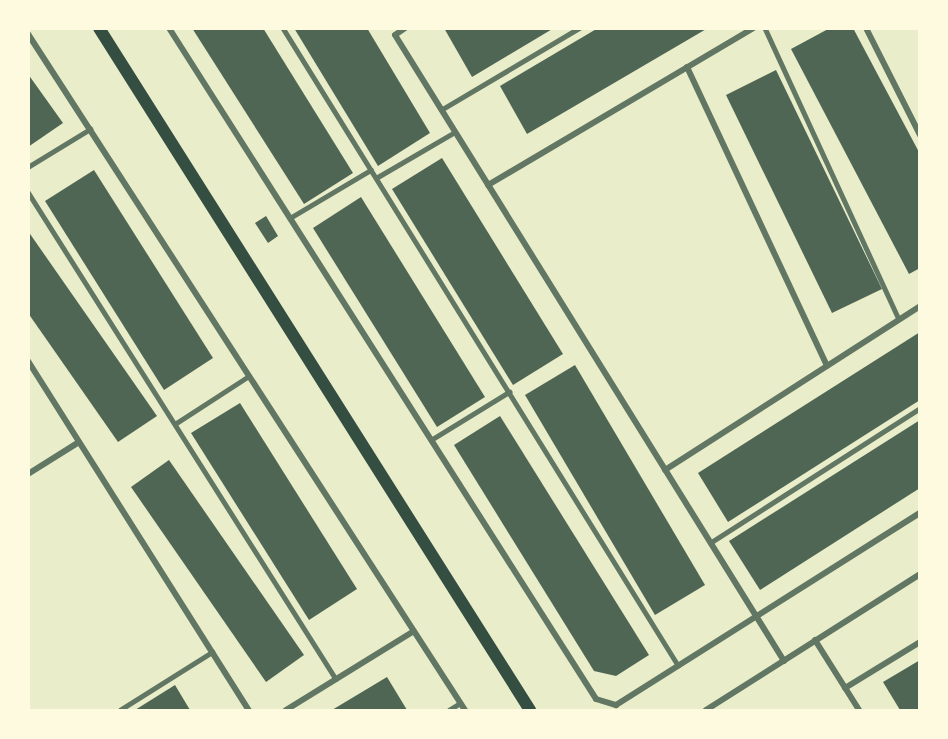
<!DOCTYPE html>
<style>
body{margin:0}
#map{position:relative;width:948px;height:739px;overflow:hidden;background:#e9edc9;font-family:"Exo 2",sans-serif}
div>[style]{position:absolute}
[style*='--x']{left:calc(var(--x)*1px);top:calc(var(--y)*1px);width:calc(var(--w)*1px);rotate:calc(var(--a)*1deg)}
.building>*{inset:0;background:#4f6655}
.service>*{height:4.5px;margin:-2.25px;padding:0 2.25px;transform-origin:2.25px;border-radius:2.25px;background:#617663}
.minor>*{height:6px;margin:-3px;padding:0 3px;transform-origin:3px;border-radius:3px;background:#617663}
.secondary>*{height:12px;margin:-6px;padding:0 6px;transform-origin:6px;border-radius:6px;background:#344e41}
span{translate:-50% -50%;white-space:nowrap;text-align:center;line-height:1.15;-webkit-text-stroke:6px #fefae0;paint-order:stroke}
.frame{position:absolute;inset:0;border:30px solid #fefae0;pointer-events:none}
</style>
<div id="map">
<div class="building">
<div style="clip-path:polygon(192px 28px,263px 28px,353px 173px,304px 204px)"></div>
<div style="clip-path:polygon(294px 28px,367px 28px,430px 133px,378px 166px)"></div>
<div style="clip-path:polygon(444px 28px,554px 28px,472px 77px)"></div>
<div style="clip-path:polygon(598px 28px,708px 28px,527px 134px,500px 86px)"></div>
<div style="clip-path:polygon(830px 28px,853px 28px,920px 154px,920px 268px,909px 274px,791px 49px)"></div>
<div style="clip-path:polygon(776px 70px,882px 289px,832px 313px,726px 95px)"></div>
<div style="clip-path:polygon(28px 74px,63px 123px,28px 147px)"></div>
<div style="clip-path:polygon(442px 158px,563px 354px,513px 385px,392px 189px)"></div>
<div style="clip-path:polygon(94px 170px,213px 358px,164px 390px,45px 201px)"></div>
<div style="clip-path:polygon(361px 197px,485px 397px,437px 427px,313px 228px)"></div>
<div style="clip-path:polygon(266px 216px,278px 236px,268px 243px,255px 223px)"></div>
<div style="clip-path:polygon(28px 231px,157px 416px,118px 442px,28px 313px)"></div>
<div style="clip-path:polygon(920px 332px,920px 400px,728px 522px,698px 473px)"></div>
<div style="clip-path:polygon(575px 365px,705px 585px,655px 615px,525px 395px)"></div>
<div style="clip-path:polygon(240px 403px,357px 589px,309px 620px,191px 433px)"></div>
<div style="clip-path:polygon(500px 416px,649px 655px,616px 676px,594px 671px,454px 445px)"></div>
<div style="clip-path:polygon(920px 420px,920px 488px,760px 590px,729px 541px)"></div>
<div style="clip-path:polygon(169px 460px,304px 655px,266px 682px,131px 487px)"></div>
<div style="clip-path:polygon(920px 660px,920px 710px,900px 710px,883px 682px)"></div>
<div style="clip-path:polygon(387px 677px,407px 710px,332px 710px)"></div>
<div style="clip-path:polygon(175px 685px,190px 710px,135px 710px)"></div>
</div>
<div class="service">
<div style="--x:283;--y:28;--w:750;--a:58.2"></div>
<div style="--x:765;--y:28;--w:320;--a:65.3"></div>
<div style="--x:441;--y:110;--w:161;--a:-30.7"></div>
<div style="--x:28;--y:167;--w:73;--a:-31.5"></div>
<div style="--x:376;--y:178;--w:91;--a:-30.2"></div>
<div style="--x:28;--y:192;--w:576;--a:57.69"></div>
<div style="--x:290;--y:218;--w:94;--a:-30.7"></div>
<div style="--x:175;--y:424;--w:88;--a:-33"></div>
<div style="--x:431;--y:440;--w:92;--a:-31.6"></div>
<div style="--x:710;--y:543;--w:250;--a:-32.7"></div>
<div style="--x:120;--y:710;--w:109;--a:-32.2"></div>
<div style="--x:449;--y:710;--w:13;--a:-32"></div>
</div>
<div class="minor">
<div style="--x:169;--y:28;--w:795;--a:57.53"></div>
<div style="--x:596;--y:699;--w:21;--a:17"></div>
<div style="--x:616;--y:705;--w:360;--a:-32.3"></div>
<div style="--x:405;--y:28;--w:12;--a:145"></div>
<div style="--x:395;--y:35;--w:737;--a:58.14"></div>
<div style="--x:866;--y:28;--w:120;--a:63.2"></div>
<div style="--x:28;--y:34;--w:805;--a:57.12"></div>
<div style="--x:687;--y:67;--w:330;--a:64.9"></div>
<div style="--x:488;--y:185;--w:308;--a:-30.6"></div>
<div style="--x:28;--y:361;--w:413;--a:57.7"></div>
<div style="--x:665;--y:470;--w:303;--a:-32.7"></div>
<div style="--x:28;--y:474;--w:60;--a:-32.1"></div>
<div style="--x:815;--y:640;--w:83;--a:57.8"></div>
<div style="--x:845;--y:688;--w:88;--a:-31.5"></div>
<div style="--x:286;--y:710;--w:150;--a:-31.7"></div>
<div style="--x:706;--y:710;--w:254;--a:-32.4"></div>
</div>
<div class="secondary">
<div style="--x:99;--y:28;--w:807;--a:57.71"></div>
</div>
<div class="frame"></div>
</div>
